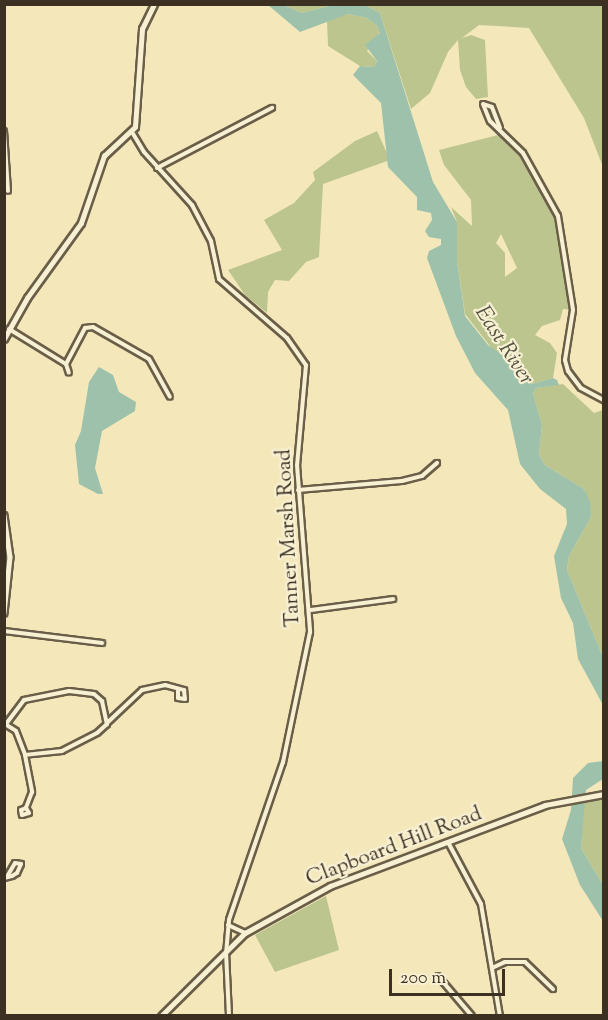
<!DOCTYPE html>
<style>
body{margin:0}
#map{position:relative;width:608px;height:1020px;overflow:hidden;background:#f4e8bb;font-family:"Sorts Mill Goudy",serif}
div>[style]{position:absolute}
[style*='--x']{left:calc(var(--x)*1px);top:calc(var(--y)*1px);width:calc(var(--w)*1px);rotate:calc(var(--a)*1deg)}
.green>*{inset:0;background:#bdc58f}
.water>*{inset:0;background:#9dc1aa}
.roads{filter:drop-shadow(2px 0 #6a5e48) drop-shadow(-2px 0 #6a5e48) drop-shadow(0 2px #6a5e48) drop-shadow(0 -2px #6a5e48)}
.minor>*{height:4px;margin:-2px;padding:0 2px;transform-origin:2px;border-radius:2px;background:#f8f0d3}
.tertiary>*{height:4.5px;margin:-2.25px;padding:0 2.25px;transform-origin:2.25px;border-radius:2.25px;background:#f8f0d3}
span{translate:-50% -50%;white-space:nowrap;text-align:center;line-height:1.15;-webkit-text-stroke:4.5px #f8f0d3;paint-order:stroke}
.street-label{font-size:21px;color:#3c3022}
.water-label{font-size:22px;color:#545444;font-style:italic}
.frame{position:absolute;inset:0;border:6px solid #3c3022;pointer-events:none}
.scale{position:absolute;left:389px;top:969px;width:116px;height:27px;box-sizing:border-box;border:3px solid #3c3022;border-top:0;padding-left:8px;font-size:18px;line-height:21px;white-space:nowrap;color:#3c3022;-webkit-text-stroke:4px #f8f0d3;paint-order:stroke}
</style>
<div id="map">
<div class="green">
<div style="clip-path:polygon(284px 5px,333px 5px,302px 13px)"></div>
<div style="clip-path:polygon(365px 5px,603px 5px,603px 167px,584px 118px,529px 28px,479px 25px,462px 38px,471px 35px,485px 40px,488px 97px,476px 99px,466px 87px,460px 70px,458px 40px,448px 52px,430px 93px,411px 109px,380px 13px)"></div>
<div style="clip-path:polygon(348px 14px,367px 18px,377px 26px,380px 32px,367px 51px,377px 61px,374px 67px,360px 66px,328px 46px,327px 21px)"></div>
<div style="clip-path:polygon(377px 131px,390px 160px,323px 184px,319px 257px,306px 262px,289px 281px,275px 280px,268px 292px,267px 313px,245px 295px,228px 270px,282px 250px,264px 220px,294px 203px,315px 180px,313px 172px,355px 141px)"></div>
<div style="clip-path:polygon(evenodd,506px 133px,523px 153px,558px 216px,573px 310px,563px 309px,560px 320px,542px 326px,535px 335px,550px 343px,557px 353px,553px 378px,532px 384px,512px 362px,493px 350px,465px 314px,457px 261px,457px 222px,451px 207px,472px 226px,471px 200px,444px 165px,439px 150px,506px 133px,501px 234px,517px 268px,505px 277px,505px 253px,496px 243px,501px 234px)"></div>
<div style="clip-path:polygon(563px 384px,594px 413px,603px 410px,603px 657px,567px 570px,569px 556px,591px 517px,584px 489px,545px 465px,539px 455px,542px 425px,533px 393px,536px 388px)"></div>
<div style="clip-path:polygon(603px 800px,603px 885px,581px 848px,584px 801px)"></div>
<div style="clip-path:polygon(326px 896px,339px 950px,275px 972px,255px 935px)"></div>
</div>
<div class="water">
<div style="clip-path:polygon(268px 5px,284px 5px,302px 13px,333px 5px,365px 5px,380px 13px,433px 182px,457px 222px,457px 261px,465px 316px,488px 345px,512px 362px,532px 384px,553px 378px,557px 380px,559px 385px,536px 388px,533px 393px,542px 425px,539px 455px,545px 465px,584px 489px,590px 502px,591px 517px,569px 556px,567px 570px,603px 657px,603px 705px,578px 659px,573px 623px,561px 598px,554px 556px,567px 524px,566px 509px,540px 489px,520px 464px,508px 410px,475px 373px,456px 336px,427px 258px,429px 251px,441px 245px,441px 239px,429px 237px,425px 231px,432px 220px,431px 213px,417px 210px,417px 197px,388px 167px,381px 103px,353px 75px,360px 66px,374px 67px,377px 61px,365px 45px,380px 33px,377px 26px,367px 18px,348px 14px,300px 32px)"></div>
<div style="clip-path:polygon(99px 367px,113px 375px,119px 392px,136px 402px,135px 411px,102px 431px,95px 468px,103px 494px,98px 494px,79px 484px,75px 445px,81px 431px,89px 382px)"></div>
<div style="clip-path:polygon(603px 761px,603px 779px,586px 790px,581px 848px,603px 885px,603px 921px,580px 885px,562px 839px,571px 810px,573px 778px,588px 763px)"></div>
</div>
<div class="roads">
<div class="minor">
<div style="--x:500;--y:128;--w:22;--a:-111"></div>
<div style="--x:492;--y:107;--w:9;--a:-162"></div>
<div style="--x:483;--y:104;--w:18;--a:68"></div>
<div style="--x:490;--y:121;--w:46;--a:44.1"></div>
<div style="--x:523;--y:153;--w:72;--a:60.9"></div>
<div style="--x:558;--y:216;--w:95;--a:80.9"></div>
<div style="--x:573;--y:310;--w:51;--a:99.1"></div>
<div style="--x:565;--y:360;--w:11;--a:75"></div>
<div style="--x:568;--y:371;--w:21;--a:53"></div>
<div style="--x:581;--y:388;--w:26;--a:28"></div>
<div style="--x:4;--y:131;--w:60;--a:86.2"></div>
<div style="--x:132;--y:132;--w:23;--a:59"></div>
<div style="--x:144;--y:152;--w:72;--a:47.8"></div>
<div style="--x:192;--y:205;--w:41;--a:62.2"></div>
<div style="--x:211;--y:241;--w:39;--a:78"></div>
<div style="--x:219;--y:279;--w:90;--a:40.9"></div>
<div style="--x:287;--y:338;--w:33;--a:55"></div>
<div style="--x:306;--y:365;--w:100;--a:95.1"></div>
<div style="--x:297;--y:465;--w:168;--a:85.5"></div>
<div style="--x:310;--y:632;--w:133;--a:101.7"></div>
<div style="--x:283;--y:762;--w:167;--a:108.9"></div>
<div style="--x:229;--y:920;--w:32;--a:95"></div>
<div style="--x:226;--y:952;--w:64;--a:87.3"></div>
<div style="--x:157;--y:168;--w:130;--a:-27.6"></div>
<div style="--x:9;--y:329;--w:67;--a:31.6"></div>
<div style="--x:66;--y:364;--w:41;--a:-62.2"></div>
<div style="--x:85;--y:328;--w:8;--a:-7"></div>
<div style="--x:93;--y:327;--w:64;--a:29.7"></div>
<div style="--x:149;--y:359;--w:43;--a:61.1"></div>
<div style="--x:66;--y:364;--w:9;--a:72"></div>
<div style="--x:298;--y:490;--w:104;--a:-4.9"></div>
<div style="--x:402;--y:481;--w:21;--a:-14"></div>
<div style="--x:422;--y:476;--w:20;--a:-41"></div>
<div style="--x:311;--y:610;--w:83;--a:-7.6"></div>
<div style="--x:4;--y:631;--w:99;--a:7"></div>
<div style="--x:107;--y:723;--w:48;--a:-43.3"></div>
<div style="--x:142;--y:690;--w:24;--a:-12"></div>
<div style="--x:165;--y:685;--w:20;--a:15"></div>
<div style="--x:184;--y:690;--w:9;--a:84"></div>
<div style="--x:185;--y:699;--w:7;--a:-172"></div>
<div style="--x:178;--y:698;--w:7;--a:-90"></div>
<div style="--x:5;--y:724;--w:13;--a:32"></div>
<div style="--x:16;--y:731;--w:26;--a:69"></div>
<div style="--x:25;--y:755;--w:38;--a:79"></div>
<div style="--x:32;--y:792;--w:17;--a:111"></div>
<div style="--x:26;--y:808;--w:5;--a:158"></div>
<div style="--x:21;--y:810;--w:5;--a:79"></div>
<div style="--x:22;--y:815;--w:7;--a:-16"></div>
<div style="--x:29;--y:813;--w:6;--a:-121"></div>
<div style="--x:6;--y:724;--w:30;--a:-53"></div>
<div style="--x:24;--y:700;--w:46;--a:-11.3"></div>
<div style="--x:69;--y:691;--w:25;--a:7"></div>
<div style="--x:94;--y:694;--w:11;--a:41"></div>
<div style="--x:102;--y:701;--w:24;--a:78"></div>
<div style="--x:107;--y:724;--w:13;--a:138"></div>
<div style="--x:97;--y:733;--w:39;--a:153"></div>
<div style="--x:62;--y:751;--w:37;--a:174"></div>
<div style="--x:449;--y:844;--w:68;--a:61.9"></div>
<div style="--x:481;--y:904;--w:114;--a:80.4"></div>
<div style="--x:4;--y:878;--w:8;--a:-14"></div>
<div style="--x:12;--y:876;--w:6;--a:-31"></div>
<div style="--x:17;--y:873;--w:10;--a:-66"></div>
<div style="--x:21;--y:864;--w:6;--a:-171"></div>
<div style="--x:15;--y:863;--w:16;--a:120"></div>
<div style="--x:228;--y:925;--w:19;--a:25"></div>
<div style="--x:492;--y:968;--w:14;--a:-25"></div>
<div style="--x:505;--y:962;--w:20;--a:0"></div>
<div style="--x:525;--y:962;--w:39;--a:44"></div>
<div style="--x:438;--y:976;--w:52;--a:49.6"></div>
</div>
<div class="tertiary">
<div style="--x:4;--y:339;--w:47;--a:-60.7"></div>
<div style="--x:27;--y:298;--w:92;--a:-54.2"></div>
<div style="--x:81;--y:223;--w:71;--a:-71.1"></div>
<div style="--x:104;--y:156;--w:42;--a:-43.1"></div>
<div style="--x:135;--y:127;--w:98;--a:-85.9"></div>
<div style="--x:142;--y:29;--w:28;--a:-64"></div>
<div style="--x:4;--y:515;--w:42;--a:81.9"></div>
<div style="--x:10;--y:557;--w:56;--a:96.1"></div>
<div style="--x:161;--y:1016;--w:118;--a:-44.7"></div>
<div style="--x:245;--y:933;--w:97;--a:-28.9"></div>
<div style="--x:330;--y:886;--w:230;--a:-20.6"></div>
<div style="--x:545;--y:805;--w:60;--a:-10.6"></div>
</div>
</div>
<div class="street-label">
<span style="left:289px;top:538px;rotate:-93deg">Tanner Marsh Road</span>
<span style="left:394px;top:847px;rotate:-21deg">Clapboard Hill Road</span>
</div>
<div class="water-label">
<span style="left:503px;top:346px;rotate:57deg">East River</span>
</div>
<div class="frame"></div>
<div class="scale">200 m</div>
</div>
